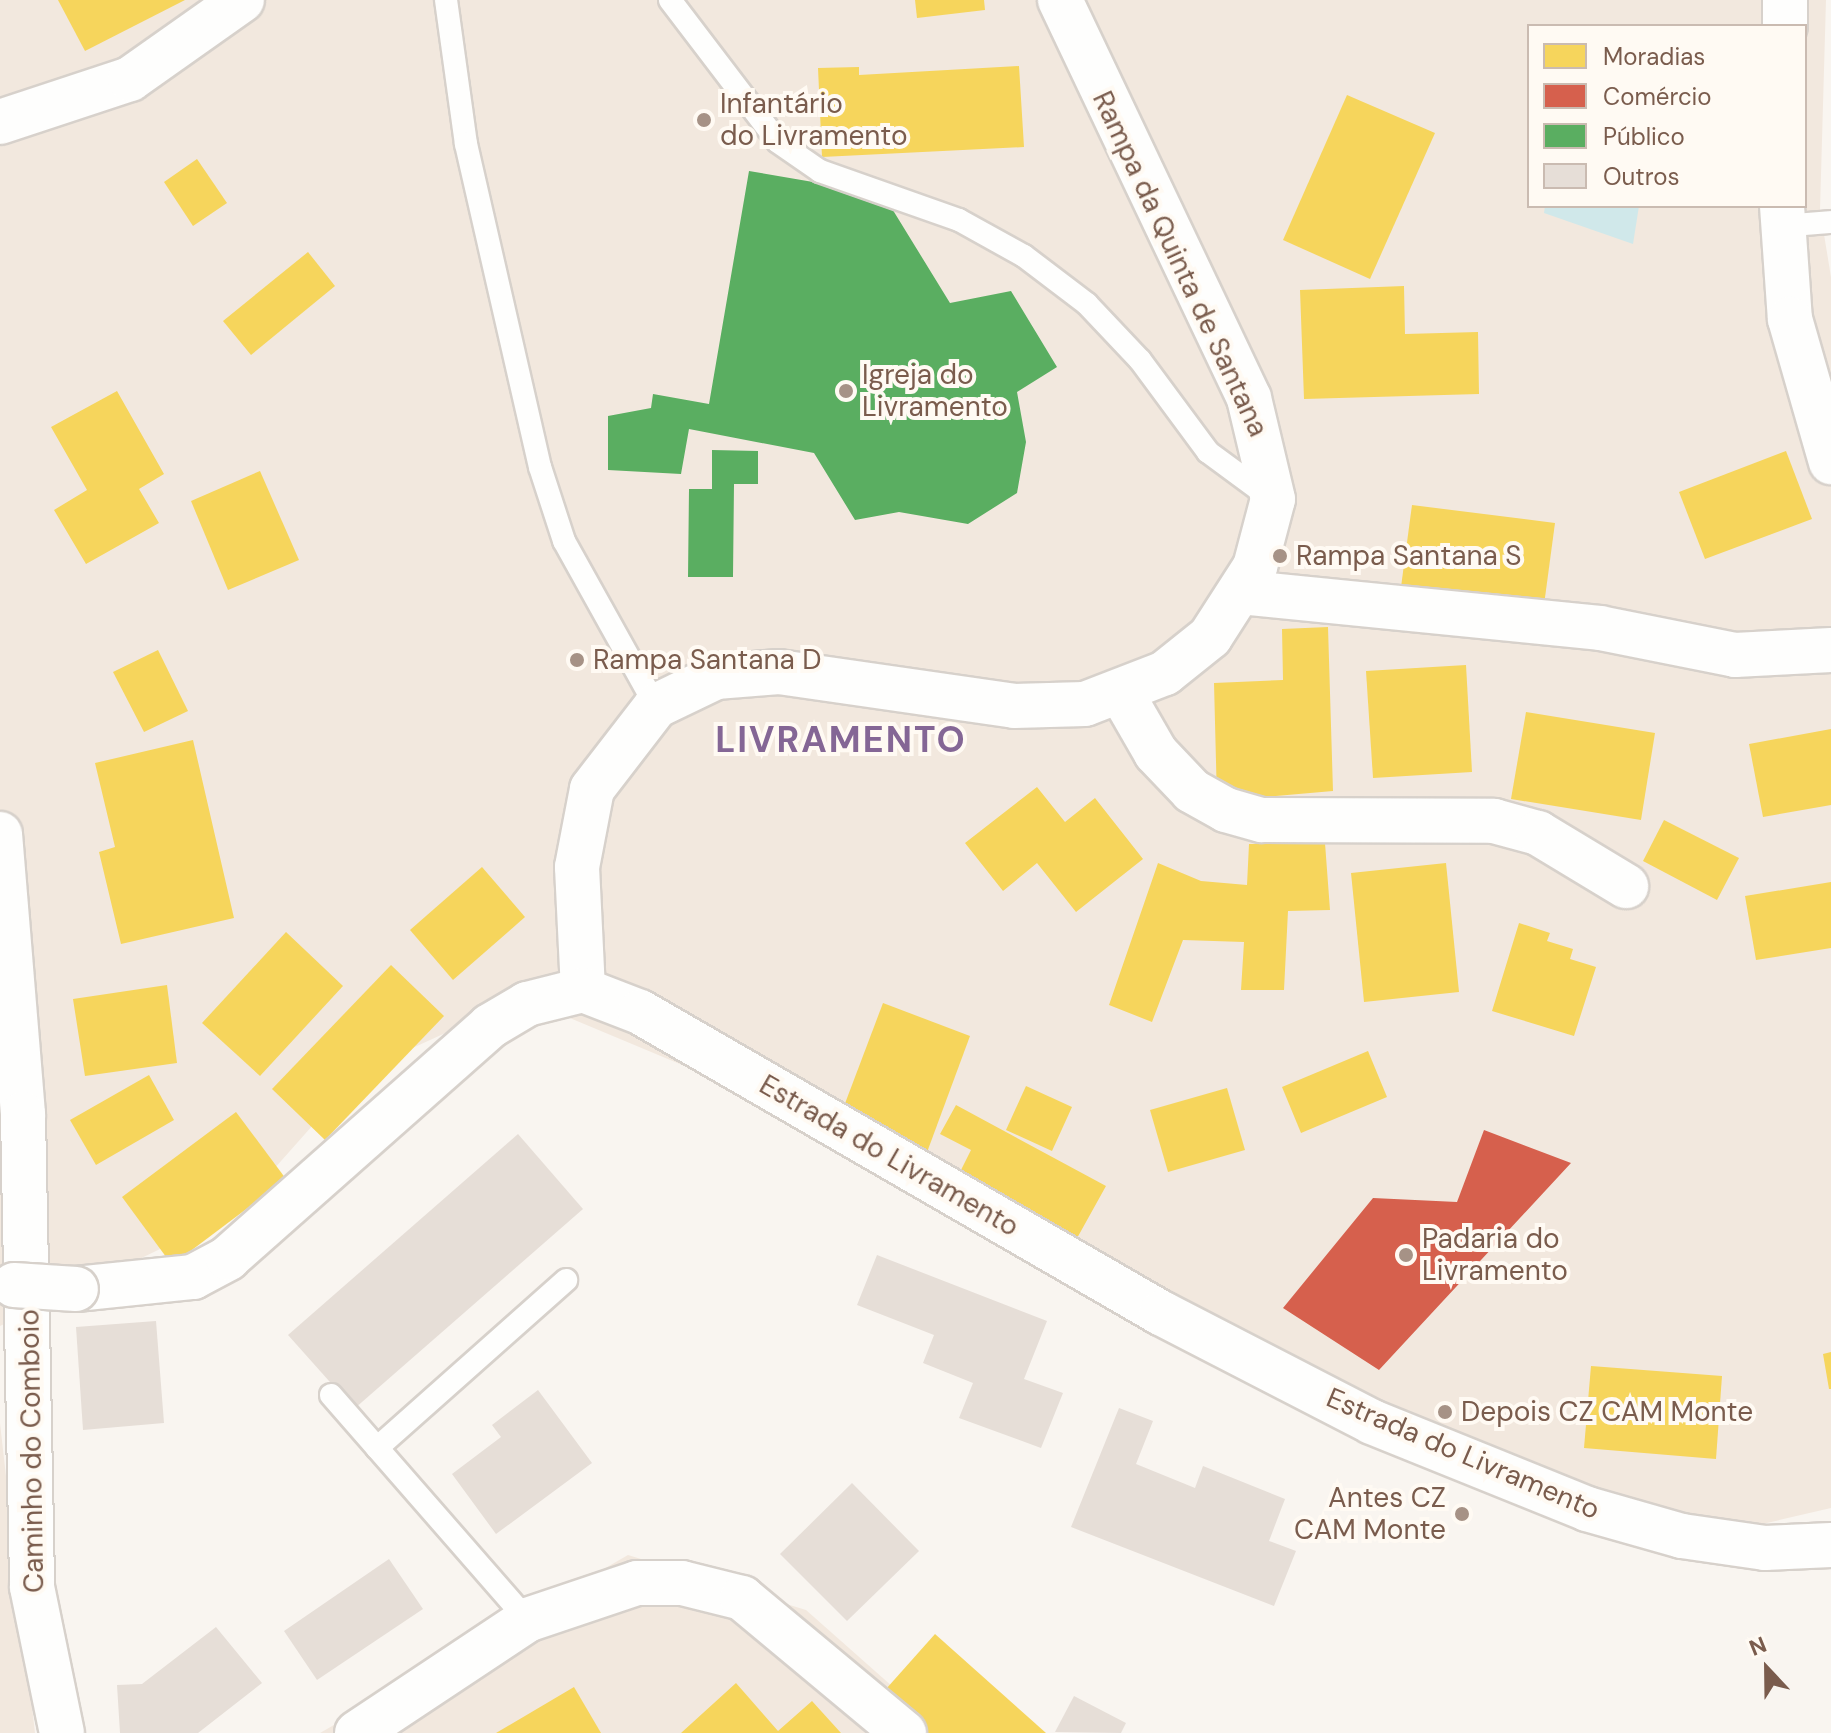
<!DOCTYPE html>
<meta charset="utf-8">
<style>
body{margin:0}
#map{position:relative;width:1831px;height:1733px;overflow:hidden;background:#f9f5f0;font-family:"DM Sans",sans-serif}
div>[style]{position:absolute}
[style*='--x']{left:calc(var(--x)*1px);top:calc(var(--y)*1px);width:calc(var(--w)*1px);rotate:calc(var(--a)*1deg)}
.residential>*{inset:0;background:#f2e8de}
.water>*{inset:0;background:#d0e8ea}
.homes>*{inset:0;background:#f6d55c}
.shops>*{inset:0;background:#d6604d}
.public>*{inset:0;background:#5aae61}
.building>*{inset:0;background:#e6ded7}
.roads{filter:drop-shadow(2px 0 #d7d1cb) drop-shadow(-2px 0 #d7d1cb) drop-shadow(0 2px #d7d1cb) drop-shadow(0 -2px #d7d1cb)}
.service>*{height:22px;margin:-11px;padding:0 11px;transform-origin:11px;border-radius:11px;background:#fefefd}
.minor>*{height:44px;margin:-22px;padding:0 22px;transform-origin:22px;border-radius:22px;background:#fefefd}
.tertiary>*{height:44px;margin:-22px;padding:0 22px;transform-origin:22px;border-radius:22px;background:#fefefd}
.bridges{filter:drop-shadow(2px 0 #d7d1cb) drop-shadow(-2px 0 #d7d1cb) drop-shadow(0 2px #d7d1cb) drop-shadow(0 -2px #d7d1cb)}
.tertiary-bridge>*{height:44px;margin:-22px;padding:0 22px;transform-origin:22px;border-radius:22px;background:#fefefd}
.dots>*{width:22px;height:22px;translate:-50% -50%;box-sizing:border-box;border:4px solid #fffaf3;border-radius:50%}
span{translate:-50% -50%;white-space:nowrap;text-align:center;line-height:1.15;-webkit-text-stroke:8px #fffaf3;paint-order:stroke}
.poi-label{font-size:28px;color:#7a5c4d}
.left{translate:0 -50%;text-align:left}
.right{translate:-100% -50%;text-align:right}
.street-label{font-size:28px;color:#7a5c4d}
.district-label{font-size:36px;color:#846695;font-weight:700;letter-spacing:2px}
.legend{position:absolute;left:1527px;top:24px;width:280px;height:184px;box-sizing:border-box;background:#fffaf3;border:2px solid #cabbb1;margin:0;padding:10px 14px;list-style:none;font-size:24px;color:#7a5c4d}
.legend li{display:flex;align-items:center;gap:16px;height:40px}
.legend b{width:40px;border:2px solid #cabbb1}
.north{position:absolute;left:1727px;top:1629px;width:80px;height:80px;-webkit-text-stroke:6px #fffaf3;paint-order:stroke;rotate:338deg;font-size:22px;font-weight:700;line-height:32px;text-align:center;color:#7a5c4d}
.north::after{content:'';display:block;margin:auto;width:28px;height:36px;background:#7a5c4d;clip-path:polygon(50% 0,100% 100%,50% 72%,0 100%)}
</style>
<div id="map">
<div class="residential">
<div style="clip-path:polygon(evenodd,0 0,1826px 0,1820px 210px,1831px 277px,1831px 1508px,1758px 1525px,1495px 1486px,687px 1067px,522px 998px,360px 1072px,235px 1213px,0 1326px,0 0,1529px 26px,1805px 26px,1805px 206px,1529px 206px,1529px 26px)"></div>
<div style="clip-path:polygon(0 1423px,35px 1733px,0 1733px)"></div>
<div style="clip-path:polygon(628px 1555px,806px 1610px,945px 1733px,320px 1733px)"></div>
</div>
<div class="water">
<div style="clip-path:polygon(1545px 206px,1639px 206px,1633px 244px,1544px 213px)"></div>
</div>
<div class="homes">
<div style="clip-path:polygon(58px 0,185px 0,85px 51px)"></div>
<div style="clip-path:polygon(915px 0,984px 0,985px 10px,917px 18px)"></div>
<div style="clip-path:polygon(1019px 66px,1024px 147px,822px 157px,818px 68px,859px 67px,859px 75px)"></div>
<div style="clip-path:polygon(1347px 95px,1435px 133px,1370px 279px,1283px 240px)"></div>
<div style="clip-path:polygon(197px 159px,227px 203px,193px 226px,164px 182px)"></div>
<div style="clip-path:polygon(308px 252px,335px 286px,251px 355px,223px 321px)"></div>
<div style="clip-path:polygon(1404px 286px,1405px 334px,1478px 332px,1479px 394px,1304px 399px,1300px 290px)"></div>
<div style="clip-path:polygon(117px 391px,164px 474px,139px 489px,159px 523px,86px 564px,54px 510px,87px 490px,51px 427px)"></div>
<div style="clip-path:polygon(1786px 451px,1812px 519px,1705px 559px,1679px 492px)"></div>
<div style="clip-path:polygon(260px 471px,299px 560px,228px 590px,191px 501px)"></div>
<div style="clip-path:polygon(1412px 505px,1555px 523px,1544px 605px,1401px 587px)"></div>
<div style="clip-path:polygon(1328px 627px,1333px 791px,1217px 801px,1214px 683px,1283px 680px,1282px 629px)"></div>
<div style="clip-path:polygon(158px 650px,188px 711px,144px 732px,113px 672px)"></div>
<div style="clip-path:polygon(1466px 665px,1472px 772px,1373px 778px,1366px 671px)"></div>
<div style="clip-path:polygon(1526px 712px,1655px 733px,1641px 820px,1511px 799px)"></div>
<div style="clip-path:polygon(1831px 729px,1831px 805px,1763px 817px,1749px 744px)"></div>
<div style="clip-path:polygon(193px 740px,234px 918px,121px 944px,99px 852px,115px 847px,95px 763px)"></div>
<div style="clip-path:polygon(1037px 787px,1065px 822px,1095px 798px,1143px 859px,1076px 912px,1037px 863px,1003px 891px,965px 843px)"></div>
<div style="clip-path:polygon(1664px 820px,1739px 858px,1717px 900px,1643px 861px)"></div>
<div style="clip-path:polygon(1325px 843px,1330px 910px,1288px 911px,1284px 990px,1241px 990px,1244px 942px,1183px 940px,1152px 1022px,1109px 1005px,1158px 863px,1201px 881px,1247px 885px,1249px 844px)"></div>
<div style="clip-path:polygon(1446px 863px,1459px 992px,1364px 1002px,1351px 873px)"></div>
<div style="clip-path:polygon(482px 867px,525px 917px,453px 980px,410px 930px)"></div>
<div style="clip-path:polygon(1831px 882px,1831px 948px,1756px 960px,1745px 896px)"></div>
<div style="clip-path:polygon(1519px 923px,1550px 933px,1547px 941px,1573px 949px,1570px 959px,1596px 967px,1574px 1036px,1492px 1011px)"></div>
<div style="clip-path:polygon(286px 932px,343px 986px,260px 1076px,202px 1023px)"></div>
<div style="clip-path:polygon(391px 965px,444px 1016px,325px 1140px,272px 1089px)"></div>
<div style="clip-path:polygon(167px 985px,177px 1063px,85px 1076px,73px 999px)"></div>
<div style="clip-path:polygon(883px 1003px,970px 1036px,926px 1155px,838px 1122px)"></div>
<div style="clip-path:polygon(1368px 1051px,1387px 1097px,1301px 1133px,1282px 1087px)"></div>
<div style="clip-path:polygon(149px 1075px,174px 1120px,96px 1165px,70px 1120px)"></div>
<div style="clip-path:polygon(1026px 1086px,1072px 1107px,1052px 1151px,1006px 1130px)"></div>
<div style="clip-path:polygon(1227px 1088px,1245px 1150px,1168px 1172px,1150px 1110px)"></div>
<div style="clip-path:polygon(956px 1105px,1106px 1186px,1076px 1240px,958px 1176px,971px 1150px,940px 1134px)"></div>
<div style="clip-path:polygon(236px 1112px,286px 1179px,172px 1265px,122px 1197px)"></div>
<div style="clip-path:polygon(1831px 1352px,1831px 1389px,1829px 1389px,1823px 1354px)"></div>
<div style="clip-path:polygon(1591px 1366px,1722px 1376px,1716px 1459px,1584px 1448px)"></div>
<div style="clip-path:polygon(935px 1634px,1046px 1733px,918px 1733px,878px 1698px)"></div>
<div style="clip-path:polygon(736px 1683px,778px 1731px,812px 1701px,841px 1733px,681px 1733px)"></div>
<div style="clip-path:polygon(574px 1687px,601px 1733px,496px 1733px)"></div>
</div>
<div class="shops">
<div style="clip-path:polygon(1484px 1130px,1571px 1163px,1379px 1370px,1283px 1308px,1373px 1198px,1457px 1202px)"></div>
</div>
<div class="public">
<div style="clip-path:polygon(749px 171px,883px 194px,950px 303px,1011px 291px,1057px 367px,1017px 392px,1026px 442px,1017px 493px,968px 524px,899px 512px,855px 520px,814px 453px,689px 429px,681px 474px,608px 470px,608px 416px,651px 408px,653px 394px,709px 404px)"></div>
<div style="clip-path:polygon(712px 450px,758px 451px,758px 484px,734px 484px,733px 577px,688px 577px,689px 489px,712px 489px)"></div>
</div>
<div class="building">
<div style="clip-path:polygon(518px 1134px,583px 1209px,354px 1409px,288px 1335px)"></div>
<div style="clip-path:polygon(877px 1255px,1047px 1321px,1024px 1379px,1063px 1393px,1041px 1448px,959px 1418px,973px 1383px,923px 1363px,934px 1335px,857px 1305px)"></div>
<div style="clip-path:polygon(156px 1321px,164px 1423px,83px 1430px,76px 1327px)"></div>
<div style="clip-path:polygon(538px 1390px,592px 1463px,496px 1534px,452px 1474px,501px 1437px,492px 1425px)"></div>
<div style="clip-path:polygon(1119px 1408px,1153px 1421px,1136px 1464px,1195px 1488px,1203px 1466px,1285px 1499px,1269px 1541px,1296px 1551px,1274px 1606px,1071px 1527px)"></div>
<div style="clip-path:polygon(852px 1483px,919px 1551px,847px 1621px,780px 1554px)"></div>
<div style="clip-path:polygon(389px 1559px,423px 1609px,317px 1680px,284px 1631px)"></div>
<div style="clip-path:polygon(216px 1627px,262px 1683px,198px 1733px,120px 1733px,117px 1685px,142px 1684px)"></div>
<div style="clip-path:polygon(1074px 1696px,1126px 1723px,1121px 1733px,1055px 1732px)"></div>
</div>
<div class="roads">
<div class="service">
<div style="--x:446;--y:0;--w:145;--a:82.1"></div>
<div style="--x:466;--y:144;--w:331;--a:77.1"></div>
<div style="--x:540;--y:467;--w:78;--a:72"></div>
<div style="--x:564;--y:541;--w:189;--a:60.9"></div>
<div style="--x:670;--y:0;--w:178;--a:52.7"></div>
<div style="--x:778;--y:142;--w:51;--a:34.6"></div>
<div style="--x:820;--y:171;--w:147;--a:19.4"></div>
<div style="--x:959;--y:220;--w:74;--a:29"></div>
<div style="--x:1024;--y:256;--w:79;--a:37.3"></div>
<div style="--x:1087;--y:304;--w:77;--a:46.6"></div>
<div style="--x:1140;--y:360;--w:114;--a:53.5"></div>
<div style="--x:1208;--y:452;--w:74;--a:36.3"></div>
<div style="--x:1781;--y:226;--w:50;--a:-4.6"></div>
<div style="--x:331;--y:1395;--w:298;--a:48.9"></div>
<div style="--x:377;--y:1448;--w:253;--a:-41.6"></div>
</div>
<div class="minor">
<div style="--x:1785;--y:26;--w:26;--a:-90"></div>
<div style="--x:0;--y:122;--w:137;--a:-18.3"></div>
<div style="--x:130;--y:79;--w:137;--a:-35.2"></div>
<div style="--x:1782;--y:206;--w:113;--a:86"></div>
<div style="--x:1790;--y:319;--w:149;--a:74"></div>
<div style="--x:1240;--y:592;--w:362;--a:5.7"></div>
<div style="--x:1600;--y:628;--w:138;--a:11.3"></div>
<div style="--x:1735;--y:655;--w:96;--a:-3"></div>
<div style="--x:1122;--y:694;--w:68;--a:60"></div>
<div style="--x:1156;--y:753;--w:52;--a:46.5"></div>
<div style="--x:1192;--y:791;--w:39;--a:29"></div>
<div style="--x:1226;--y:810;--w:37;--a:16"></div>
<div style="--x:1262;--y:820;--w:232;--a:0.2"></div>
<div style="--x:1494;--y:821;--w:46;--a:15.3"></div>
<div style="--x:1538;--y:833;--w:103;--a:31.1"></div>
<div style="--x:0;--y:834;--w:281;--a:85.3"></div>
<div style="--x:23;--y:1114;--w:473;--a:88.9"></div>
<div style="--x:32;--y:1587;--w:149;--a:78.4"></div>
<div style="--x:583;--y:990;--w:123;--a:-92.8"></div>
<div style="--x:577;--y:867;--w:79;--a:-79.1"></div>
<div style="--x:592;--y:789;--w:105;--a:-52.4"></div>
<div style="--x:656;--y:706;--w:67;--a:-25.8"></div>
<div style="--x:716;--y:677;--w:63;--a:-4.5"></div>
<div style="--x:779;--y:672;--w:237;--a:8.2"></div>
<div style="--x:1014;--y:706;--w:71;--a:-1.6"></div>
<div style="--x:1085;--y:704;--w:86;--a:-21.2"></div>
<div style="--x:1165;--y:673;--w:58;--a:-38.7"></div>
<div style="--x:1210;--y:637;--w:83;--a:-57.3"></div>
<div style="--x:1255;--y:567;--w:70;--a:-75.2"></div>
<div style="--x:1273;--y:499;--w:104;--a:-103.4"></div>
<div style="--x:1249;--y:398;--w:441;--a:-115.4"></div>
<div style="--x:357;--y:1733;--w:204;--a:-33.6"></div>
<div style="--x:527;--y:1620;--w:116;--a:-18.6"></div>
<div style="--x:637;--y:1583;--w:45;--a:0"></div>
<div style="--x:682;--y:1583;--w:62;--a:14"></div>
<div style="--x:742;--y:1598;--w:211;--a:39.8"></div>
</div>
<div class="tertiary">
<div style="--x:76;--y:1289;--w:118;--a:-5.9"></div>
<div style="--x:193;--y:1277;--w:40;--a:-28"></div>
<div style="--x:228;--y:1258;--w:350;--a:-41.5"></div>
<div style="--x:490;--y:1026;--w:43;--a:-30.7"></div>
<div style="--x:527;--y:1004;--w:58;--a:-14"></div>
<div style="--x:583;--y:990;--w:61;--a:21.1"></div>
<div style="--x:640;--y:1012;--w:602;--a:30.02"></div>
<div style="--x:1161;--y:1313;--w:237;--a:27.3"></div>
<div style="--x:1372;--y:1422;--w:232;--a:22"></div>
<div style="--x:1587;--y:1509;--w:99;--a:15.9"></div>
<div style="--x:1682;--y:1536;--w:84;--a:8.2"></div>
<div style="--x:1765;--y:1548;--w:66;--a:-2.6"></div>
</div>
</div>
<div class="bridges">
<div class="tertiary-bridge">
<div style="--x:14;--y:1285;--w:62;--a:3.7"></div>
</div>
</div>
<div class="dots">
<div style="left:704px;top:120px;background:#a69286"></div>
<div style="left:846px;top:391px;background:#a69286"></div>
<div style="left:1280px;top:556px;background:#a69286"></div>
<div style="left:577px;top:660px;background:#a69286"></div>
<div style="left:1406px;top:1255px;background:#a69286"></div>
<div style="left:1445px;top:1412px;background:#a69286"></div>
<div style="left:1462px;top:1514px;background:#a69286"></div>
</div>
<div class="poi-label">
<span class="left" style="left:720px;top:120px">Infantário<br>do Livramento</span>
<span class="left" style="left:862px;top:391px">Igreja do<br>Livramento</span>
<span class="left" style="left:1296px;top:556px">Rampa Santana S</span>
<span class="left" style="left:593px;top:660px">Rampa Santana D</span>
<span class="left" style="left:1422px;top:1255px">Padaria do<br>Livramento</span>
<span class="left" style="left:1461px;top:1412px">Depois CZ CAM Monte</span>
<span class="right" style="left:1446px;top:1514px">Antes CZ<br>CAM Monte</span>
</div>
<div class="street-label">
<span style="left:1180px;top:264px;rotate:65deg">Rampa da Quinta de Santana</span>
<span style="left:889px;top:1156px;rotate:30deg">Estrada do Livramento</span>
<span style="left:32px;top:1451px;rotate:-91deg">Caminho do Comboio</span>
<span style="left:1463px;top:1454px;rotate:23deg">Estrada do Livramento</span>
</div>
<div class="district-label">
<span style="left:841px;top:740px">LIVRAMENTO</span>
</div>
<ul class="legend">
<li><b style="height:22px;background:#f6d55c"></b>Moradias</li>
<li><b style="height:22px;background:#d6604d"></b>Comércio</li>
<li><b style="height:22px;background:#5aae61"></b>Público</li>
<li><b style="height:22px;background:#e6ded7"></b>Outros</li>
</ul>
<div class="north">N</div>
</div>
